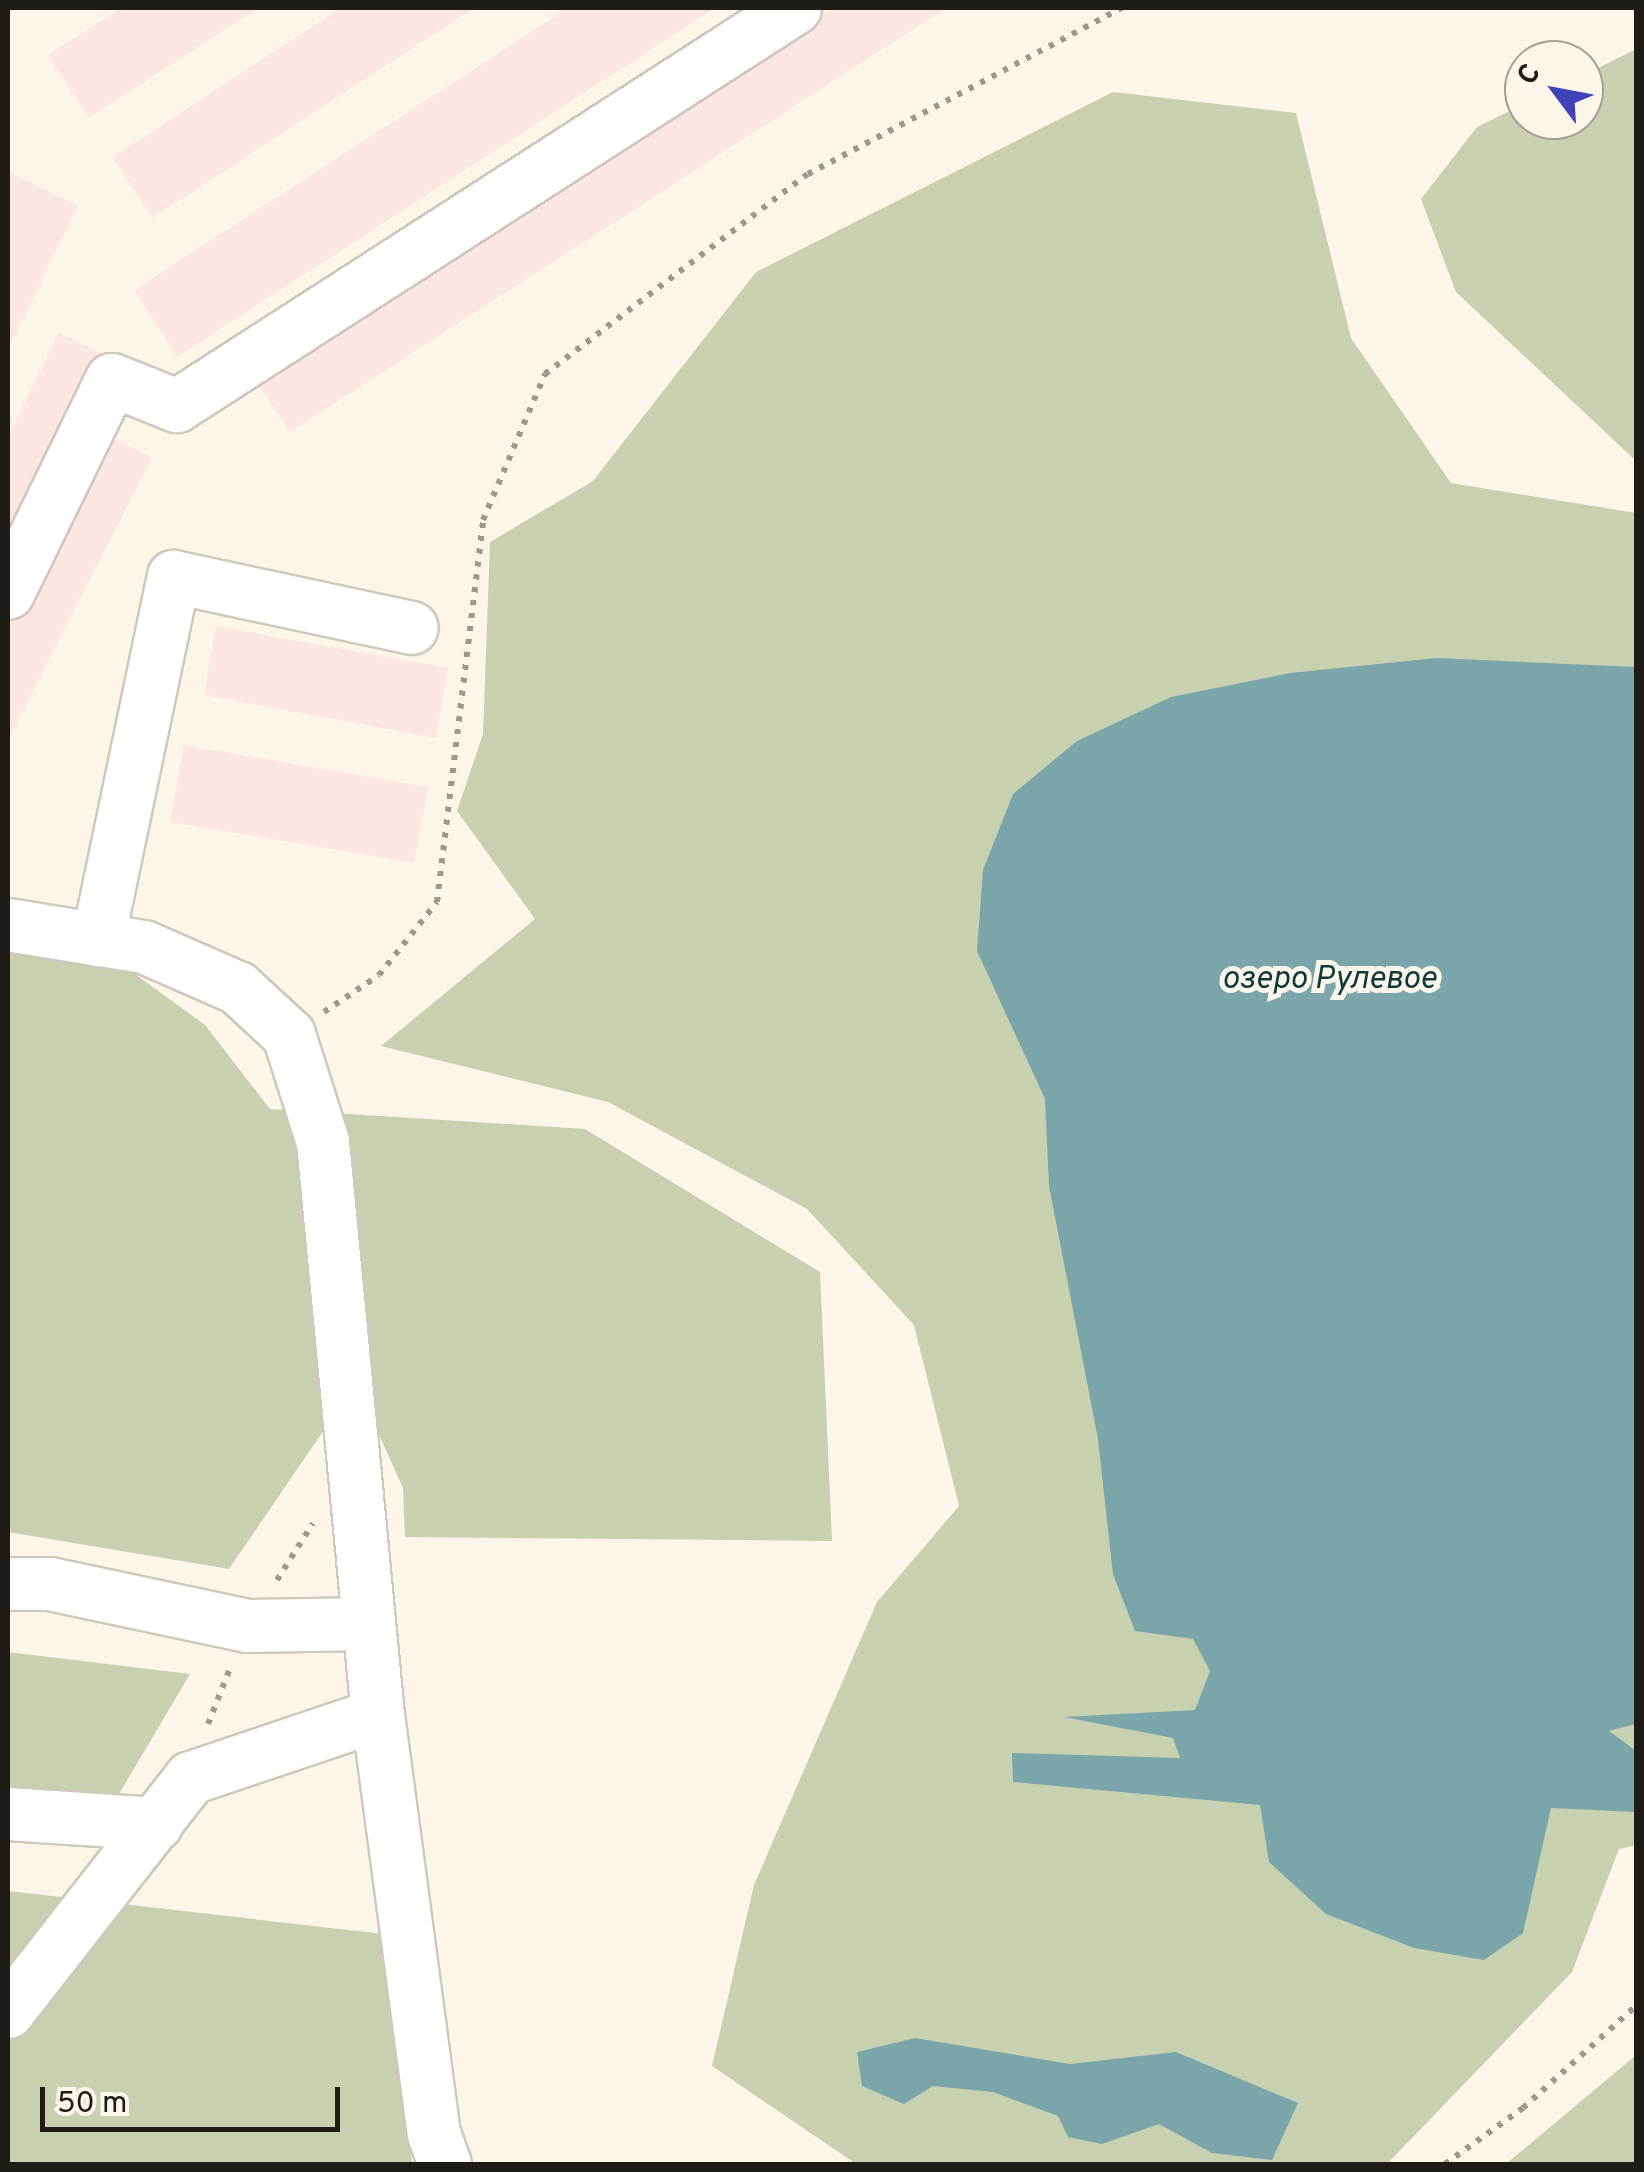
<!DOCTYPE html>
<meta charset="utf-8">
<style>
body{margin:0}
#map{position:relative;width:1644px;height:2172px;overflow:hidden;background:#fcf5e9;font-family:Overpass,sans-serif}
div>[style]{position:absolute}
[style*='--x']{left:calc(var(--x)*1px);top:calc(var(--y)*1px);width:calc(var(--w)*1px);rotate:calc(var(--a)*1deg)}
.industrial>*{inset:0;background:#fce6e4}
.green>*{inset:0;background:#c8d1af}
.water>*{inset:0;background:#7ba6a9}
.path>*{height:6px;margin-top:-3px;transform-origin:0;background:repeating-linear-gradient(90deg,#9d988f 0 5px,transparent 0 13px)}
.roads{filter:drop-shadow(2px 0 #cfc8bc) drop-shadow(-2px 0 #cfc8bc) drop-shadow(0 2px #cfc8bc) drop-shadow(0 -2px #cfc8bc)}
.minor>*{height:52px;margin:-26px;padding:0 26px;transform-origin:26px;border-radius:26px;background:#fff}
span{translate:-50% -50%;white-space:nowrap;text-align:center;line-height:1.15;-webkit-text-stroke:10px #fcf5e9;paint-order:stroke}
.water-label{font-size:32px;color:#0d393b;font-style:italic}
.frame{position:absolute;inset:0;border:10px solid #1f1c18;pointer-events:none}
.north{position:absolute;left:1504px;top:40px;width:100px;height:100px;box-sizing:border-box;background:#fcf5e9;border:2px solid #a49e95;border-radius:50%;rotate:302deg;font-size:28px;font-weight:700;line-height:40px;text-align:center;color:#1f1c18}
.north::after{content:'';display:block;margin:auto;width:35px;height:45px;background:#4043b7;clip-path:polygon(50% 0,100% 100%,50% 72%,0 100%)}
.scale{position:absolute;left:40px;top:2087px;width:300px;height:45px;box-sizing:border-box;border:5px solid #1f1c18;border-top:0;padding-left:12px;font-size:30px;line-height:35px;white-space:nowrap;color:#1f1c18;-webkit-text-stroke:8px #fcf5e9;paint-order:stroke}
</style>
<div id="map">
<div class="industrial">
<div style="clip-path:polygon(121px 8px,258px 8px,89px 118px,48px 55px)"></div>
<div style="clip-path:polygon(341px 8px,474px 8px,152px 218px,113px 157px)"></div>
<div style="clip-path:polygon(568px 8px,715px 8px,177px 357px,134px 290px)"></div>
<div style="clip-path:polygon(834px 8px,946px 8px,290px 432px,256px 381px)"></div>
<div style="clip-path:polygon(8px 171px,78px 206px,8px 348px)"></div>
<div style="clip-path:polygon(59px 332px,101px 353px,8px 543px,8px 437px)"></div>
<div style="clip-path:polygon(107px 435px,152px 458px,8px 739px,8px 629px)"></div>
<div style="clip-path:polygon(216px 626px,448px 668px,436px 738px,204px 695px)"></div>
<div style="clip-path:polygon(184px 745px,428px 787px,414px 863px,170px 822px)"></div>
</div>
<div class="green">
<div style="clip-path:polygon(1636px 49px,1636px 461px,1456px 292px,1421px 199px,1477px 127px,1524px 104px,1524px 120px,1584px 120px,1584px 75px)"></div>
<div style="clip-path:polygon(1113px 92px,1296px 113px,1351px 338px,1451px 483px,1636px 513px,1636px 1845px,1619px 1849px,1572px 1972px,1387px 2164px,856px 2164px,712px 2066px,754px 1885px,877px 1602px,959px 1506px,914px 1325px,807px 1209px,608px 1102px,381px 1046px,535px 919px,457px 811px,483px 734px,490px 542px,593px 481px,756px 272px)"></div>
<div style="clip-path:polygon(8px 953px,128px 969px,205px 1025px,270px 1109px,585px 1129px,820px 1272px,832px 1541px,405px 1537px,403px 1488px,356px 1383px,229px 1569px,8px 1532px)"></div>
<div style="clip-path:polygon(8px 1652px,190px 1674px,119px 1794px,8px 1789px)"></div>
<div style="clip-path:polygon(8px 1891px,384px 1934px,412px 2164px,8px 2164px)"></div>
<div style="clip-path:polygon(1636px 2055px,1636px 2164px,1506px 2164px,1524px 2149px)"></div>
</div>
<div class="water">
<div style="clip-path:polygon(1437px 658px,1636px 667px,1636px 1724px,1609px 1731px,1636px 1751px,1636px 1812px,1551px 1808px,1523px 1933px,1484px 1960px,1414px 1948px,1326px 1914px,1269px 1862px,1260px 1805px,1013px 1782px,1012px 1753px,1180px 1758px,1173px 1738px,1064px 1717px,1195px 1710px,1210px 1671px,1193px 1639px,1135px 1631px,1113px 1574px,1098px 1439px,1049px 1186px,1045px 1099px,977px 951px,983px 870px,1013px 794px,1077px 741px,1171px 697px,1290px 673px)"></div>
<div style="clip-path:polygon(915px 2038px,1070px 2064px,1176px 2052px,1298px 2103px,1272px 2160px,1212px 2153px,1159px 2124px,1102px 2144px,1068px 2137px,1058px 2116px,993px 2092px,933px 2086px,904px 2104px,862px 2086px,857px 2052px)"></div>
</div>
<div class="path">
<div style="--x:324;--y:1012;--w:66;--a:-33.9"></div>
<div style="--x:379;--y:975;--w:93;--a:-51.5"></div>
<div style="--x:437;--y:902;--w:385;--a:-83.1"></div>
<div style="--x:483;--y:520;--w:159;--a:-67"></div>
<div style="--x:545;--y:374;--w:330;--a:-37.3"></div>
<div style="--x:808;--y:174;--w:355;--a:-27.9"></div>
<div style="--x:277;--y:1580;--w:67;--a:-57.7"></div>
<div style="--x:208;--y:1724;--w:62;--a:-68.4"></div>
<div style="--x:1445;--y:2164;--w:96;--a:-35.7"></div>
<div style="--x:1523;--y:2108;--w:152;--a:-42.1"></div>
</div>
<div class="roads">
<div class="minor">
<div style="--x:8;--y:593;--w:237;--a:-64"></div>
<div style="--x:112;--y:380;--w:70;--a:21.8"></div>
<div style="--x:177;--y:406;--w:735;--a:-32.78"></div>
<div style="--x:8;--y:925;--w:138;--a:9.2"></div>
<div style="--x:144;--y:947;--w:103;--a:23.6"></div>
<div style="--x:238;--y:988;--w:69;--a:42.7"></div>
<div style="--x:289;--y:1035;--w:112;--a:72.4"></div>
<div style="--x:323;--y:1142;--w:576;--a:84.52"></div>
<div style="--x:378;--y:1715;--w:423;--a:82.4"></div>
<div style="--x:434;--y:2134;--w:32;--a:70"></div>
<div style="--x:98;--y:940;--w:371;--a:-78.2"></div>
<div style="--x:174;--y:577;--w:243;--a:12.1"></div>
<div style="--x:8;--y:1584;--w:42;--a:0"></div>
<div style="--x:50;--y:1584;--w:202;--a:12"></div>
<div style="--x:248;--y:1626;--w:121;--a:-0.9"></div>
<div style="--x:8;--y:1814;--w:149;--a:3.8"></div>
<div style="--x:8;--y:2012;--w:297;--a:-52"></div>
<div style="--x:191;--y:1778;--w:197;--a:-18.6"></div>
</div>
</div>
<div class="water-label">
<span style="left:1329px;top:980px">озеро Рулевое</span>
</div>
<div class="frame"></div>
<div class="north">С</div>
<div class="scale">50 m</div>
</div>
